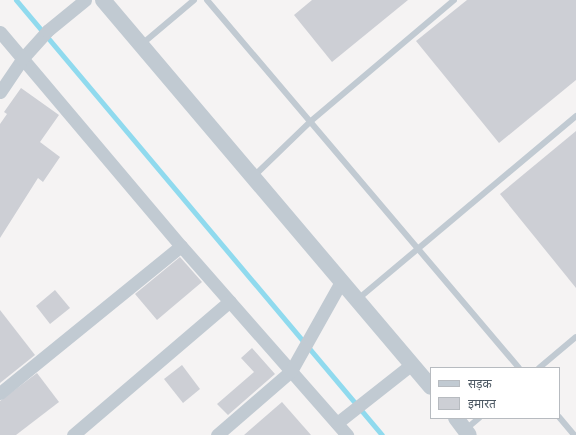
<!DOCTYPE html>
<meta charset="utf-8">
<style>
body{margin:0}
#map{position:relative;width:576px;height:435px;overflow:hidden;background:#f5f3f3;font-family:"Noto Sans","Noto Sans Devanagari",sans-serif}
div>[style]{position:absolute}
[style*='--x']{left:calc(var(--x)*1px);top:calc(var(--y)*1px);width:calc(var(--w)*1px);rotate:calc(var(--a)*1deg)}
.stream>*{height:5px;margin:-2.5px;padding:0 2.5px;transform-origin:2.5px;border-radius:2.5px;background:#90daee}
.building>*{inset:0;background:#cdcfd5}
.service>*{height:6px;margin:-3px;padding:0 3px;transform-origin:3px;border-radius:3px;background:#c1cad2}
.minor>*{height:13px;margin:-6.5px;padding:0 6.5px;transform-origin:6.5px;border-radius:6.5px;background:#c1cad2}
.tertiary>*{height:16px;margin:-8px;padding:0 8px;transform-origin:8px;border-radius:8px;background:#c1cad2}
span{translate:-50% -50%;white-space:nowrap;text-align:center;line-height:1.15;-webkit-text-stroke:3.5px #fff;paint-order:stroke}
.legend{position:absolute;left:430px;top:367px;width:130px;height:52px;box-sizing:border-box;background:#fff;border:1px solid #b7bbc0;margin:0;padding:5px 7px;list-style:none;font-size:12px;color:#4a5661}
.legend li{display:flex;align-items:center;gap:8px;height:20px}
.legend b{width:20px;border:1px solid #b7bbc0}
</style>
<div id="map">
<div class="stream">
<div style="--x:16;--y:0;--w:568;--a:49.92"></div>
</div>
<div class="building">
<div style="clip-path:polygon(312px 0,408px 0,332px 62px,294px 15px)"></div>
<div style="clip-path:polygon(467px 0,576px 0,576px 80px,499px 143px,416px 41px)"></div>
<div style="clip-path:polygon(21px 88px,59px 115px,40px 142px,60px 157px,43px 182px,38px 178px,0 238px,0 124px,7px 114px,4px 112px)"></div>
<div style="clip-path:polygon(576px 131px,576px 288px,500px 194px)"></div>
<div style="clip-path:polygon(180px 257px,202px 282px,157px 320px,135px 294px)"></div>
<div style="clip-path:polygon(55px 290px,70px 308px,50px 324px,36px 306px)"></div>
<div style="clip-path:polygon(0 310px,35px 355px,0 383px)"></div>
<div style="clip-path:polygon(252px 348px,275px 374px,228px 415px,217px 404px,254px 372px,241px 358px)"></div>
<div style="clip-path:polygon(182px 365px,200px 389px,183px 403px,164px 379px)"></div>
<div style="clip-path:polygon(37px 373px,59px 402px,16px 435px,0 435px,0 401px)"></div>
<div style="clip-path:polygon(282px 402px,311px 435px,244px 435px)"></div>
</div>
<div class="service">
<div style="--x:207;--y:0;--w:482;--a:49.7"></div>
<div style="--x:142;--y:44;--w:68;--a:-40.2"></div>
<div style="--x:254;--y:176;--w:79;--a:-44"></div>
<div style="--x:311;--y:121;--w:187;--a:-40.2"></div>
<div style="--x:358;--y:299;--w:285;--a:-40"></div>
<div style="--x:539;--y:368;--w:48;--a:-40"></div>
<div style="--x:559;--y:417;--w:23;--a:50"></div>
<div style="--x:466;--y:429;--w:17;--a:-40"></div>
</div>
<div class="minor">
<div style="--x:0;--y:32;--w:280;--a:49.8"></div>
<div style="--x:181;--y:246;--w:252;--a:48.7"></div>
<div style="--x:0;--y:92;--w:40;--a:-56"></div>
<div style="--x:22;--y:59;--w:38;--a:-48"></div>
<div style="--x:47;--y:31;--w:49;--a:-39.2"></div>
<div style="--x:0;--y:393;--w:233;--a:-39.1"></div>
<div style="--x:337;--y:423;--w:95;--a:-38.2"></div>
<div style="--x:73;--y:435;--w:206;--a:-40.5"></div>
<div style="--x:217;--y:435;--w:98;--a:-40.9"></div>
<div style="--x:291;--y:371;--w:102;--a:-60.7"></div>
</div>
<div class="tertiary">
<div style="--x:103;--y:0;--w:507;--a:49.72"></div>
<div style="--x:456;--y:418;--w:21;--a:53"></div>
</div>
<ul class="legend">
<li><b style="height:5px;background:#c1cad2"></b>सड़क</li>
<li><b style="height:11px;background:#cdcfd5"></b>इमारत</li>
</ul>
</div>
